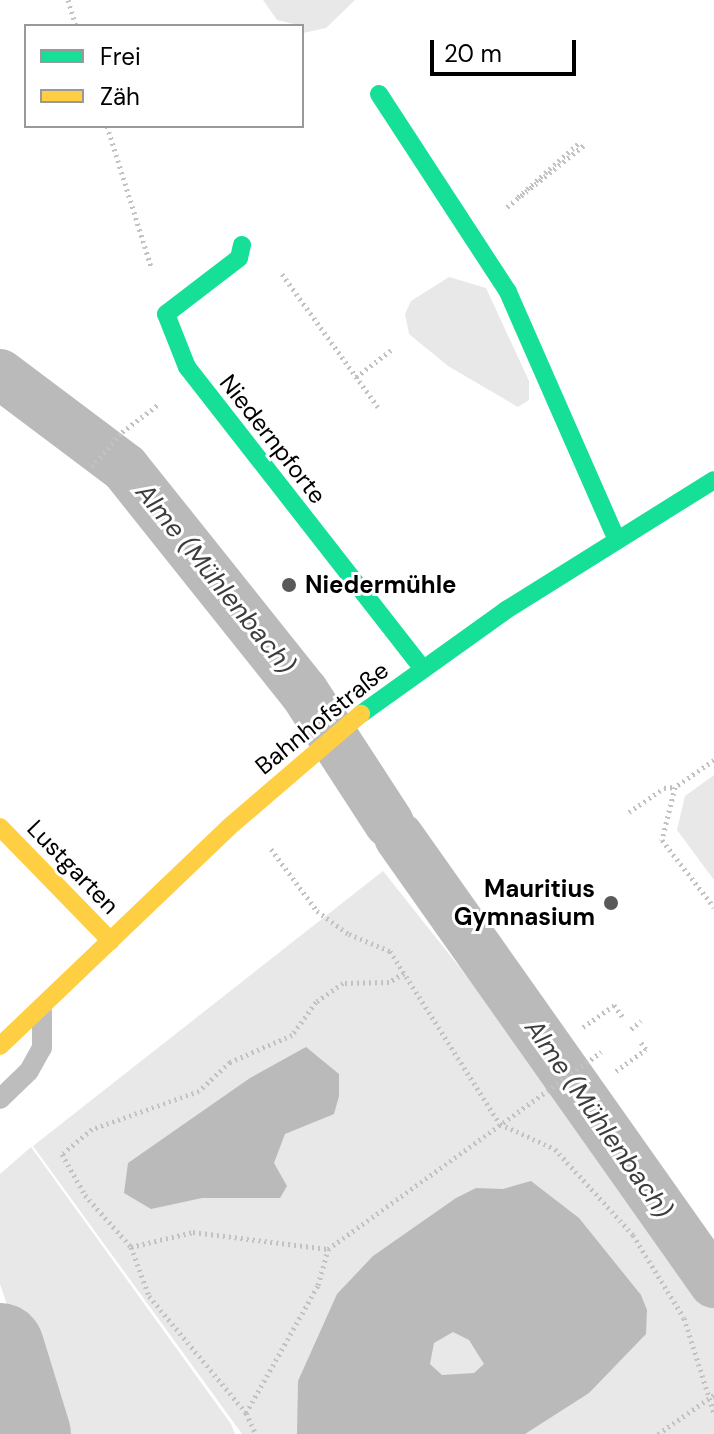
<!DOCTYPE html>
<meta charset="utf-8">
<style>
body{margin:0}
#map{position:relative;width:714px;height:1434px;overflow:hidden;background:#fff;font-family:"DM Sans",sans-serif}
div>[style]{position:absolute}
[style*='--x']{left:calc(var(--x)*1px);top:calc(var(--y)*1px);width:calc(var(--w)*1px);rotate:calc(var(--a)*1deg)}
.green>*{inset:0;background:#e8e8e8}
.water>*{inset:0;background:#bababa}
.canal>*{height:50px;margin:-25px;padding:0 25px;transform-origin:25px;border-radius:25px;background:#bababa}
.river>*{height:88px;margin:-44px;padding:0 44px;transform-origin:44px;border-radius:44px;background:#bababa}
.path>*{height:5px;margin-top:-2.5px;transform-origin:0;background:repeating-linear-gradient(90deg,#c2c2c2 0 2px,transparent 0 6px)}
.lane>*{height:20px;margin:-10px;padding:0 10px;transform-origin:10px;border-radius:10px;background:#bdbdbd}
.fast>*{height:18px;margin:-9px;padding:0 9px;transform-origin:9px;border-radius:9px;background:#16e098}
.slow>*{height:18px;margin:-9px;padding:0 9px;transform-origin:9px;border-radius:9px;background:#ffcf43}
.dots>*{width:22px;height:22px;translate:-50% -50%;box-sizing:border-box;border:4px solid #fff;border-radius:50%}
span{translate:-50% -50%;white-space:nowrap;text-align:center;line-height:1.15;-webkit-text-stroke:6px #fff;paint-order:stroke}
.street-label{font-size:24px;color:#000}
.poi-label{font-size:24px;color:#000;font-weight:700}
.left{translate:0 -50%;text-align:left}
.right{translate:-100% -50%;text-align:right}
.water-label{font-size:26px;color:#3d3d3d;font-style:italic}
.legend{position:absolute;left:24px;top:24px;width:280px;height:104px;box-sizing:border-box;background:#fff;border:2px solid #999;margin:0;padding:10px 14px;list-style:none;font-size:24px;color:#000}
.legend li{display:flex;align-items:center;gap:16px;height:40px}
.legend b{width:40px;border:2px solid #999}
.scale{position:absolute;left:430px;top:40px;width:146px;height:36px;box-sizing:border-box;border:4px solid #000;border-top:0;padding-left:10px;font-size:24px;line-height:28px;white-space:nowrap;color:#000;-webkit-text-stroke:6px #fff;paint-order:stroke}
</style>
<div id="map">
<div class="green">
<div style="clip-path:polygon(263px 0,355px 0,326px 28px,303px 33px,302px 26px,277px 20px)"></div>
<div style="clip-path:polygon(449px 277px,486px 288px,529px 381px,529px 400px,518px 407px,448px 366px,409px 334px,405px 314px,411px 301px)"></div>
<div style="clip-path:polygon(714px 775px,714px 880px,677px 830px,685px 796px)"></div>
<div style="clip-path:polygon(383px 871px,714px 1287px,714px 1434px,242px 1434px,33px 1146px)"></div>
<div style="clip-path:polygon(31px 1147px,231px 1424px,235px 1434px,51px 1434px,0 1284px,0 1174px)"></div>
</div>
<div class="water">
<div style="clip-path:polygon(306px 1047px,339px 1074px,339px 1096px,334px 1114px,285px 1134px,274px 1163px,287px 1186px,280px 1198px,202px 1198px,151px 1209px,124px 1193px,128px 1163px,250px 1078px)"></div>
<div style="clip-path:polygon(evenodd,531px 1181px,579px 1218px,641px 1295px,647px 1310px,646px 1334px,589px 1393px,525px 1434px,297px 1434px,298px 1381px,337px 1294px,373px 1256px,456px 1198px,476px 1188px,503px 1189px,531px 1181px,453px 1332px,469px 1340px,484px 1364px,474px 1373px,442px 1375px,430px 1364px,434px 1343px,453px 1332px)"></div>
</div>
<div class="canal">
<div style="--x:0;--y:374;--w:156;--a:36.9"></div>
<div style="--x:125;--y:468;--w:287;--a:51.4"></div>
<div style="--x:304;--y:692;--w:156;--a:57"></div>
<div style="--x:399;--y:837;--w:546;--a:54.77"></div>
</div>
<div class="river">
<div style="--x:0;--y:1347;--w:91;--a:72.8"></div>
</div>
<div class="path">
<div style="--x:68;--y:0;--w:27;--a:73"></div>
<div style="--x:107;--y:126;--w:147;--a:72.6"></div>
<div style="--x:518;--y:197;--w:83;--a:-41.6"></div>
<div style="--x:507;--y:207;--w:99;--a:-38.8"></div>
<div style="--x:282;--y:274;--w:164;--a:54.2"></div>
<div style="--x:356;--y:377;--w:44;--a:-37.6"></div>
<div style="--x:92;--y:467;--w:46;--a:-49.4"></div>
<div style="--x:122;--y:432;--w:46;--a:-37.1"></div>
<div style="--x:714;--y:760;--w:47;--a:145.3"></div>
<div style="--x:675;--y:787;--w:55;--a:103.8"></div>
<div style="--x:662;--y:840;--w:85;--a:52.2"></div>
<div style="--x:629;--y:812;--w:42;--a:-34.4"></div>
<div style="--x:664;--y:788;--w:11;--a:-5"></div>
<div style="--x:271;--y:849;--w:77;--a:53.4"></div>
<div style="--x:317;--y:911;--w:39;--a:36"></div>
<div style="--x:349;--y:934;--w:44;--a:22.5"></div>
<div style="--x:390;--y:951;--w:205;--a:57.6"></div>
<div style="--x:500;--y:1124;--w:60;--a:24.4"></div>
<div style="--x:555;--y:1149;--w:116;--a:47.8"></div>
<div style="--x:633;--y:1235;--w:97;--a:58.4"></div>
<div style="--x:684;--y:1318;--w:100;--a:72.5"></div>
<div style="--x:404;--y:973;--w:17;--a:149"></div>
<div style="--x:389;--y:982;--w:46;--a:178.8"></div>
<div style="--x:343;--y:983;--w:33;--a:145"></div>
<div style="--x:316;--y:1002;--w:41;--a:126"></div>
<div style="--x:292;--y:1035;--w:68;--a:156.5"></div>
<div style="--x:230;--y:1062;--w:42;--a:136.9"></div>
<div style="--x:199;--y:1091;--w:114;--a:160.4"></div>
<div style="--x:92;--y:1129;--w:39;--a:140"></div>
<div style="--x:62;--y:1154;--w:47;--a:60.7"></div>
<div style="--x:85;--y:1195;--w:69;--a:48.5"></div>
<div style="--x:131;--y:1247;--w:64;--a:-13.6"></div>
<div style="--x:193;--y:1232;--w:136;--a:7.2"></div>
<div style="--x:328;--y:1249;--w:337;--a:-35.8"></div>
<div style="--x:583;--y:1027;--w:38;--a:-35"></div>
<div style="--x:614;--y:1005;--w:17;--a:54"></div>
<div style="--x:631;--y:1029;--w:13;--a:-39"></div>
<div style="--x:616;--y:1071;--w:37;--a:-36"></div>
<div style="--x:646;--y:1049;--w:11;--a:-128"></div>
<div style="--x:131;--y:1247;--w:52;--a:69.8"></div>
<div style="--x:149;--y:1296;--w:152;--a:50.3"></div>
<div style="--x:246;--y:1413;--w:23;--a:65"></div>
<div style="--x:246;--y:1413;--w:147;--a:-60.6"></div>
<div style="--x:318;--y:1285;--w:37;--a:-74"></div>
<div style="--x:658;--y:1434;--w:68;--a:-34.9"></div>
</div>
<div class="lane">
<div style="--x:0;--y:1099;--w:40;--a:-44"></div>
<div style="--x:29;--y:1071;--w:26;--a:-61"></div>
<div style="--x:42;--y:1048;--w:37;--a:-90"></div>
</div>
<div class="fast">
<div style="--x:379;--y:94;--w:236;--a:56.9"></div>
<div style="--x:508;--y:292;--w:271;--a:66.3"></div>
<div style="--x:242;--y:245;--w:13;--a:103"></div>
<div style="--x:239;--y:258;--w:92;--a:142.5"></div>
<div style="--x:166;--y:314;--w:57;--a:68.4"></div>
<div style="--x:187;--y:367;--w:382;--a:52"></div>
<div style="--x:361;--y:714;--w:178;--a:-35.6"></div>
<div style="--x:506;--y:610;--w:245;--a:-32"></div>
</div>
<div class="slow">
<div style="--x:0;--y:827;--w:159;--a:45.8"></div>
<div style="--x:0;--y:1046;--w:317;--a:-43.7"></div>
<div style="--x:229;--y:827;--w:174;--a:-40.6"></div>
</div>
<div class="dots">
<div style="left:289px;top:585px;background:#595959"></div>
<div style="left:611px;top:903px;background:#595959"></div>
</div>
<div class="street-label">
<span style="left:273px;top:439px;rotate:52deg">Niedernpforte</span>
<span style="left:322px;top:718px;rotate:-39deg">Bahnhofstraße</span>
<span style="left:73px;top:867px;rotate:46deg">Lustgarten</span>
</div>
<div class="poi-label">
<span class="left" style="left:305px;top:585px">Niedermühle</span>
<span class="right" style="left:595px;top:903px">Mauritius<br>Gymnasium</span>
</div>
<div class="water-label">
<span style="left:215px;top:579px;rotate:51deg">Alme (Mühlenbach)</span>
<span style="left:598px;top:1119px;rotate:55deg">Alme (Mühlenbach)</span>
</div>
<ul class="legend">
<li><b style="height:10px;background:#16e098"></b>Frei</li>
<li><b style="height:10px;background:#ffcf43"></b>Zäh</li>
</ul>
<div class="scale">20 m</div>
</div>
